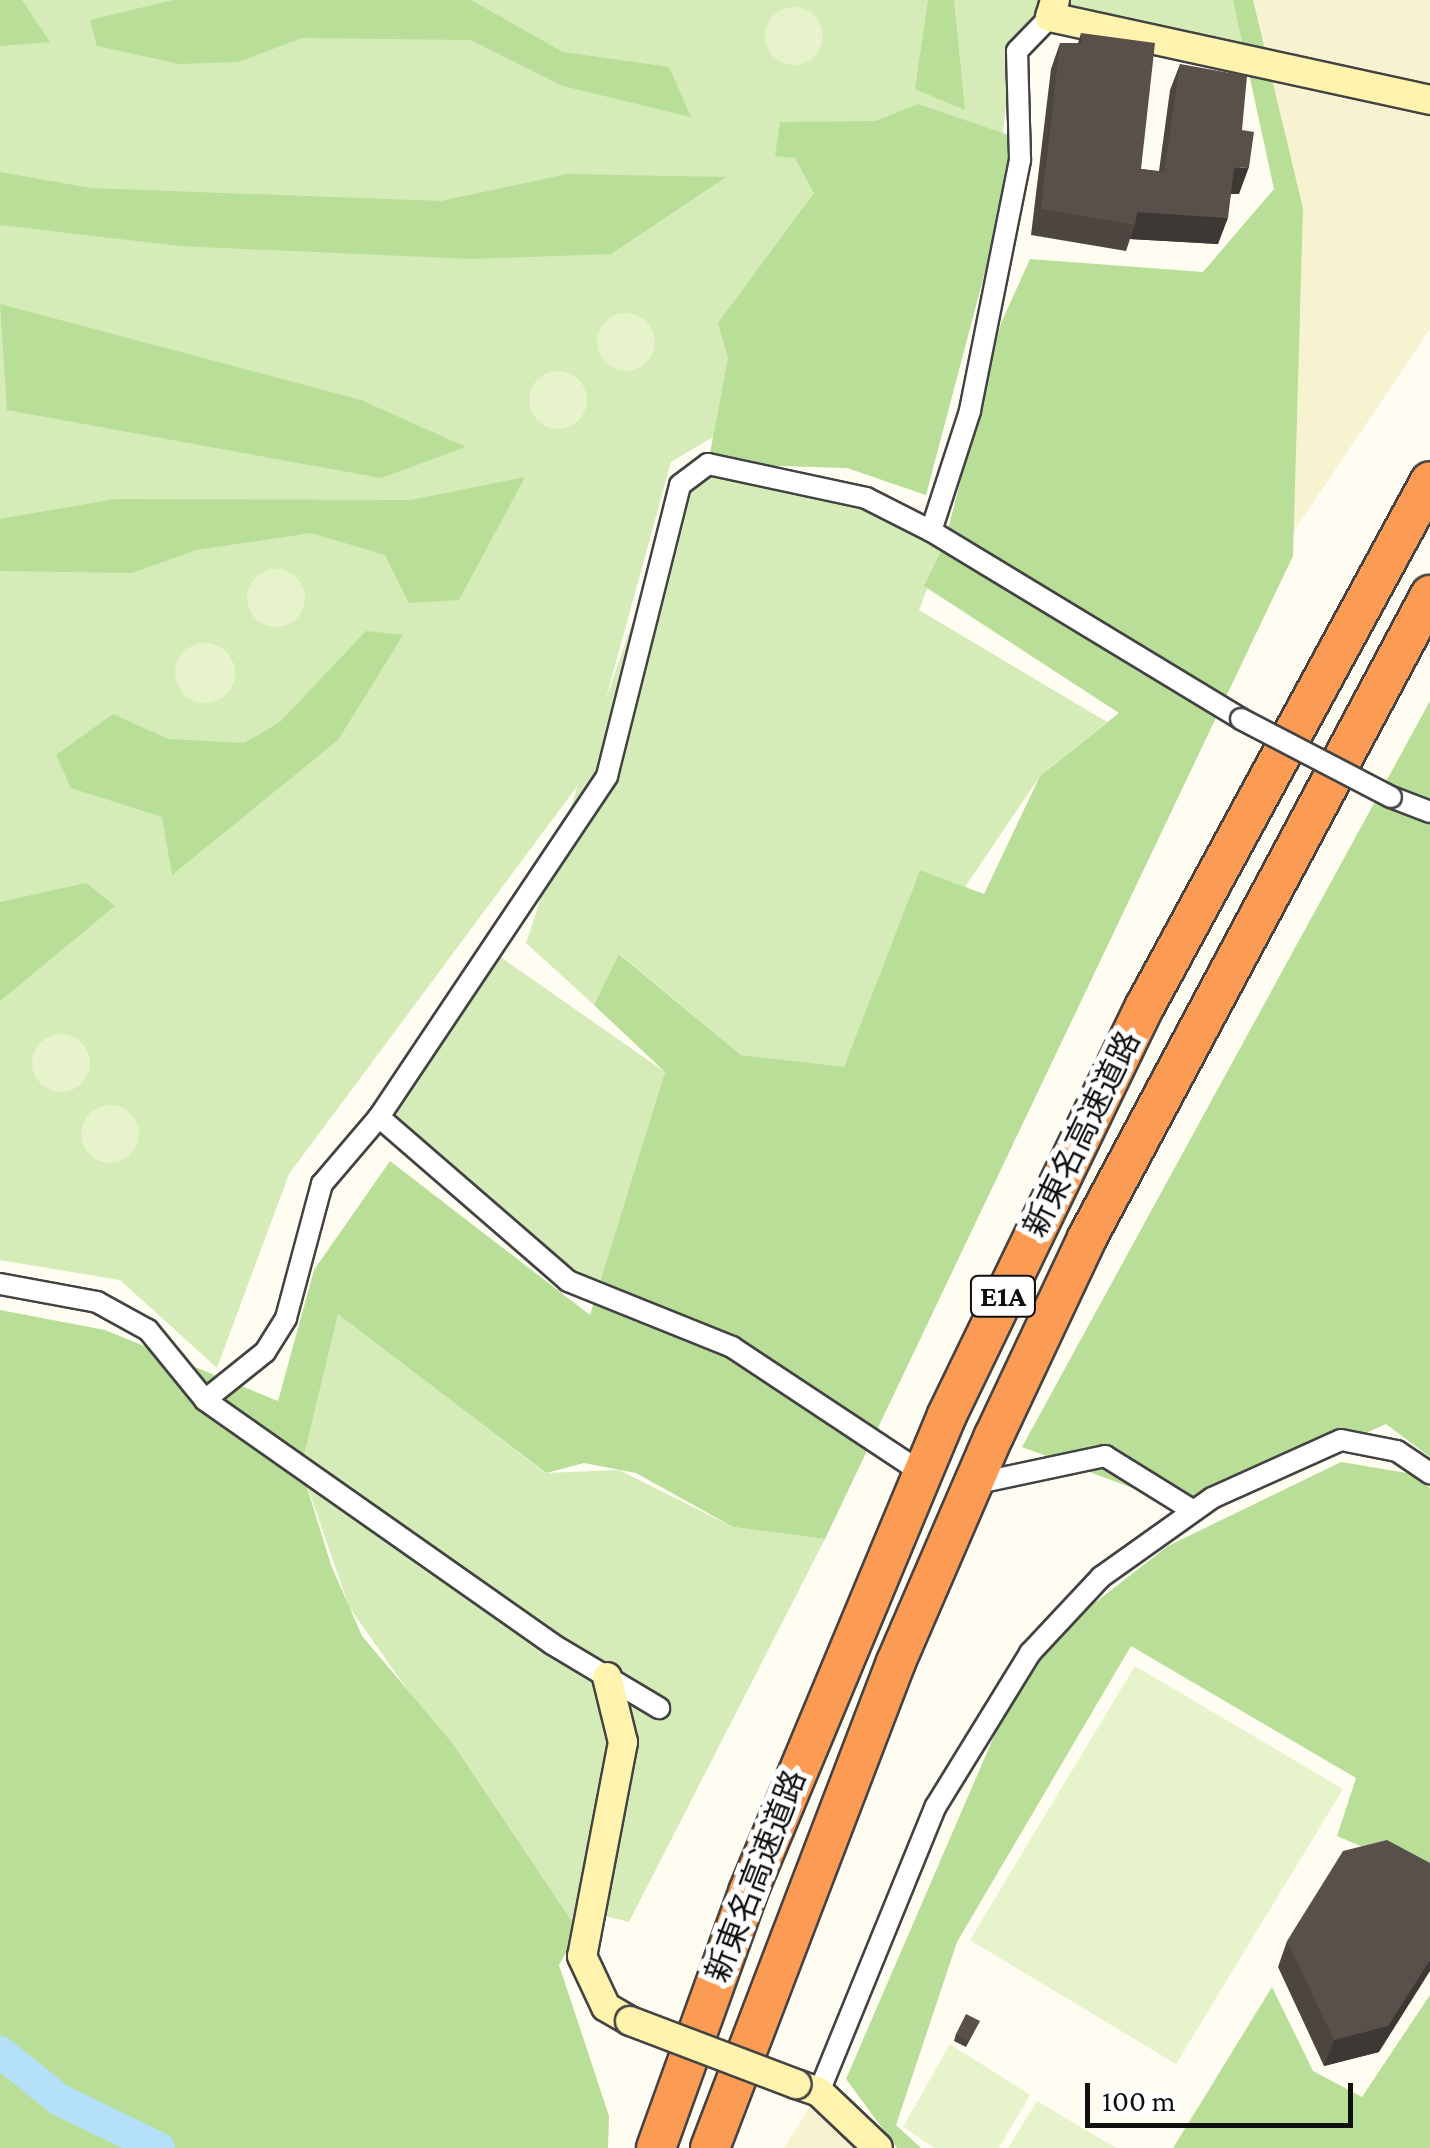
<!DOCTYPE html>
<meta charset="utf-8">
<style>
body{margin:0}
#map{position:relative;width:1430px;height:2148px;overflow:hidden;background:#fffcf2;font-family:"Crimson Pro","Noto Sans JP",serif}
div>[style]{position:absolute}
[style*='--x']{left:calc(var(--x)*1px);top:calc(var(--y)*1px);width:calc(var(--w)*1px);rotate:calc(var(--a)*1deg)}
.farmland>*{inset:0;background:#f7f3d0}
.green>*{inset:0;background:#d5ecb9}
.forest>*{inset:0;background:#b9de97}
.pitch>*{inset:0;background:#e6f3cb}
.round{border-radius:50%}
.river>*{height:32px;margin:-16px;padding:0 16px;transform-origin:16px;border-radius:16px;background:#b4e1f9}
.roads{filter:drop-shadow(2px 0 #434343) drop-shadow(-2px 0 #434343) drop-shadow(0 2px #434343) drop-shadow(0 -2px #434343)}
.street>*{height:20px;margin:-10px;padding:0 10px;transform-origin:10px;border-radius:10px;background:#fff}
.secondary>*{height:28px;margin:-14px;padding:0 14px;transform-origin:14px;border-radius:14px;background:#fff3ad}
.highway>*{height:38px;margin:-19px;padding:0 19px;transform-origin:19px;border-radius:19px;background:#fc9b53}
.bridges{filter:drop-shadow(2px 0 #434343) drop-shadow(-2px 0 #434343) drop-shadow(0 2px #434343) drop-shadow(0 -2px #434343)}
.street-bridge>*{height:20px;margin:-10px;padding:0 10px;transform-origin:10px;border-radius:10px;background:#fff}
.secondary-bridge>*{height:28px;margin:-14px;padding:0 14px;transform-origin:14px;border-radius:14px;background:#fff3ad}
.wall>*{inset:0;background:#4d4540}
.shaded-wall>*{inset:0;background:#3e3834}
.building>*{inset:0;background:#59504b}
span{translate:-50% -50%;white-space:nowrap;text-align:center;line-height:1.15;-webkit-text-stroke:10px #fff;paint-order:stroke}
.shield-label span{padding:2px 8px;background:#fff;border:2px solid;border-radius:8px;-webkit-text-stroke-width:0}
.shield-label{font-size:30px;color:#101010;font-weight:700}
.street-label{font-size:32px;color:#101010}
.scale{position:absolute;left:1085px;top:2083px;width:268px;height:45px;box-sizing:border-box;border:5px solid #101010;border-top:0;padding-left:12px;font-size:30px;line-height:35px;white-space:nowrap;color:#101010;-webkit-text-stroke:8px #fff;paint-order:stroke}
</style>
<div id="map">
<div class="farmland">
<div style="clip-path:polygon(1253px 0,1430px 0,1430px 329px,1290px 537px,1303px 208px)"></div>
<div style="clip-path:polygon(819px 2092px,896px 2148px,784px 2148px)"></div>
</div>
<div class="green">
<div style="clip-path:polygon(0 0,1050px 0,1012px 51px,999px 167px,926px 495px,730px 427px,671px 462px,605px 702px,680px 485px,735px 470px,866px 498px,944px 545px,919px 610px,1107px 722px,1040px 776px,965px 887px,920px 870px,844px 1068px,741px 1055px,620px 954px,594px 1005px,526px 943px,578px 785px,289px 1174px,217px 1368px,120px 1280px,0 1260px)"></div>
<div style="clip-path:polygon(1062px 0,1233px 0,1244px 46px,1058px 9px)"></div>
<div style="clip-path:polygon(492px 951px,665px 1072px,599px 1288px,379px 1117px)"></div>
<div style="clip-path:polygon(338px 1313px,545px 1473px,619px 1470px,733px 1527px,825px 1539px,629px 1922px,586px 1911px,578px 1931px,349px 1607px,301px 1468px)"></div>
</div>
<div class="forest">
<div style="clip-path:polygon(0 0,22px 0,50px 42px,0 46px)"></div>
<div style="clip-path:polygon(173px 0,471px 0,563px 52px,669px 67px,691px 117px,563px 86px,471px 40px,302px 38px,238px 62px,180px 64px,97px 46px,90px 20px)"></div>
<div style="clip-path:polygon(928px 0,954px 0,965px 110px,915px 89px)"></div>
<div style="clip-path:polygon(1233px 0,1253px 0,1303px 208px,1293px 556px,825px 1539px,733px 1527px,636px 1473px,584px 1463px,546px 1473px,338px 1314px,301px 1468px,331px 1565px,362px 1636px,453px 1744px,578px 1931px,559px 1965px,609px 2116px,608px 2148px,0 2148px,0 1310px,105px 1330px,278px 1401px,314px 1270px,390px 1161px,590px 1315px,665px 1072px,594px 1005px,619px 954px,741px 1055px,844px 1067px,920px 870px,984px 894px,1040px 776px,1119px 713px,924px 586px,944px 545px,1001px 323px,1030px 259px,1203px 272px,1274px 189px)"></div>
<div style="clip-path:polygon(918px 104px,1020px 139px,926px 495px,847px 468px,708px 464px,728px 358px,718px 323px,814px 193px,795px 158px,775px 156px,780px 122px,876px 121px)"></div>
<div style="clip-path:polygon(0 172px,91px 188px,441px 201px,567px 174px,726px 177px,611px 254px,471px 259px,179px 246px,0 225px)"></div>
<div style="clip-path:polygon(0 304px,361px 400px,466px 447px,381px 478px,7px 410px)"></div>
<div style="clip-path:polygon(525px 477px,459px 600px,409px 603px,385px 555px,311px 533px,196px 550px,132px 573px,0 571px,0 519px,115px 499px,411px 500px)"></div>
<div style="clip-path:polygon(366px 631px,403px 635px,338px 740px,172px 875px,162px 817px,71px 788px,56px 755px,113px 714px,168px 739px,244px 743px,280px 722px)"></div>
<div style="clip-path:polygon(1430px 701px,1430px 1457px,1386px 1424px,1192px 1510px,1022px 1447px)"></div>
<div style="clip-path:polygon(86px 883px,115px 906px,0 1001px,0 902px)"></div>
<div style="clip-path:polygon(1341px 1462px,1413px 1474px,1430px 1488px,1430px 1876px,1337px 1836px,1356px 1778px,1131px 1646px,957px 1942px,896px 2125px,921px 2148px,897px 2148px,846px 2079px,1030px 1653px,1168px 1546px)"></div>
<div style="clip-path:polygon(1272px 1987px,1313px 2071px,1362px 2097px,1430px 1995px,1430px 2148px,1173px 2148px)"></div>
</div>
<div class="pitch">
<div class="round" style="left:765px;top:7px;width:58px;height:58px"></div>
<div class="round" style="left:597px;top:313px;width:58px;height:58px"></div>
<div class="round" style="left:529px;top:371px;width:58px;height:58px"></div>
<div class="round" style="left:247px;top:569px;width:58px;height:58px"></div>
<div class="round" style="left:175px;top:643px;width:60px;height:60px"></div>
<div class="round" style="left:32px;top:1034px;width:58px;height:58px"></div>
<div class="round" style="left:81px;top:1105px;width:58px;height:58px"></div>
<div style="clip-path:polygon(1135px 1666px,1343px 1789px,1176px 2064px,970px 1940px)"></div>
<div style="clip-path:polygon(950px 2044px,1030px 2095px,999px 2148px,934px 2148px,903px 2127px)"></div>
<div style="clip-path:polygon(1037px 2101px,1116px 2148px,1008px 2148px)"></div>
</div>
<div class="river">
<div style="--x:0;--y:2052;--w:77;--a:38.7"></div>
<div style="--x:60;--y:2100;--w:110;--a:25.9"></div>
</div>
<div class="roads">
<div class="street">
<div style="--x:1050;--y:17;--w:47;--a:134.1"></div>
<div style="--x:1017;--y:51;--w:109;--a:88.4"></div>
<div style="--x:1020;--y:160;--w:256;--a:101.3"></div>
<div style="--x:970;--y:411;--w:126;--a:108"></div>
<div style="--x:931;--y:531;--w:363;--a:31.2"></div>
<div style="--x:1391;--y:797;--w:42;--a:21"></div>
<div style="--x:379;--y:1117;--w:250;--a:40.9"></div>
<div style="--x:568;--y:1281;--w:177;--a:21.9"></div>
<div style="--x:732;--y:1347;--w:217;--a:33.5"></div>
<div style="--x:0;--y:1284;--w:99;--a:10.5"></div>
<div style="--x:97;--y:1302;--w:58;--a:28.8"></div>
<div style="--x:148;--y:1330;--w:90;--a:50.8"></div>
<div style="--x:205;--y:1400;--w:424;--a:35.1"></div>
<div style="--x:552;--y:1644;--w:125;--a:30.9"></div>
<div style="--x:205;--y:1400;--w:77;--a:-38.7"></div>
<div style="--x:265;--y:1352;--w:40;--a:-58"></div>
<div style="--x:286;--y:1318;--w:139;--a:-75"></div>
<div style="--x:322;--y:1184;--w:88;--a:-49.6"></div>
<div style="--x:379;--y:1117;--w:410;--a:-56.2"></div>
<div style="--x:607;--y:776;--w:300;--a:-75.9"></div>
<div style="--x:680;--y:485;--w:35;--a:-37"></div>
<div style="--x:708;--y:464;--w:162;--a:12.1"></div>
<div style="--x:866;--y:498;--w:73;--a:26.9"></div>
<div style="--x:983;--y:1482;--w:125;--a:-12"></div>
<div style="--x:1105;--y:1456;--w:102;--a:31.8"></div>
<div style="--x:819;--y:2092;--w:309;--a:-67.8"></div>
<div style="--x:936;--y:1806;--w:180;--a:-58.4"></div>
<div style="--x:1030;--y:1653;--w:104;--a:-46.9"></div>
<div style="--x:1101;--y:1577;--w:136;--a:-35.4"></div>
<div style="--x:1212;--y:1498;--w:141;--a:-24.2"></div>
<div style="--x:1341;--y:1440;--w:57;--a:11.1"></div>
<div style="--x:1397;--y:1451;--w:40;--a:34"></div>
</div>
<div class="secondary">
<div style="--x:1055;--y:0;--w:18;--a:106"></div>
<div style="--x:1050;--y:17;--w:389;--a:12.3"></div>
<div style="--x:607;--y:1677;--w:67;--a:76.2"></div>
<div style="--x:623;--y:1742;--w:218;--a:100.8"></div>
<div style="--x:582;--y:1956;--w:56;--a:64.8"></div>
<div style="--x:606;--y:2007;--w:28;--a:30"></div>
<div style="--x:796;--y:2084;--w:24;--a:19"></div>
<div style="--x:819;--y:2092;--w:81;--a:43.5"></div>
</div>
<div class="highway">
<div style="--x:656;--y:2148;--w:272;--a:-70.2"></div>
<div style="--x:748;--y:1892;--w:517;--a:-67.35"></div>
<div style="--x:947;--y:1415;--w:454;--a:-64.2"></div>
<div style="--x:1145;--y:1006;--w:597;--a:-61.5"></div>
<div style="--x:710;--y:2148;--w:520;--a:-69.06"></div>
<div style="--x:896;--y:1662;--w:246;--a:-66.6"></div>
<div style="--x:994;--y:1436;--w:219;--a:-64.8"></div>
<div style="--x:1087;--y:1238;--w:729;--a:-61.92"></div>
</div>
</div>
<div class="bridges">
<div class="street-bridge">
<div style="--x:1241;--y:719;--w:169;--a:27.5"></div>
</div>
<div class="secondary-bridge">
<div style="--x:630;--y:2021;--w:178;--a:20.8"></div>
</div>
</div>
<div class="wall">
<div style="clip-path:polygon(1081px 33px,1141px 169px,1159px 171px,1170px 90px,1180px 64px,1242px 130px,1239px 194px,1231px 194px,1218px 244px,1130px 239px,1126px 251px,1031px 235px,1051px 69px,1060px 43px,1078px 43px)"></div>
<div style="clip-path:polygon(1287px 1941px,1379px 2052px,1324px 2066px,1278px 1967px)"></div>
<div style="clip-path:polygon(980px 2021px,966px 2047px,954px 2041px,956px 2034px)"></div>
</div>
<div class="shaded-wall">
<div style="clip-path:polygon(1249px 167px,1239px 194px,1225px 194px,1234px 168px)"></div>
<div style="clip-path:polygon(1137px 212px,1228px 218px,1218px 244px,1130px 239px,1135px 225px)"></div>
<div style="clip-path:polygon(1430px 1960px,1430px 1971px,1379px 2052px,1324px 2066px,1334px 2040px)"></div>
</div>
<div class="building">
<div style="clip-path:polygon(1081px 33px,1155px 43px,1141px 169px,1164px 172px,1180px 64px,1247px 76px,1242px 130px,1254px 132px,1249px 167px,1234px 168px,1228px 218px,1137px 212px,1135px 225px,1041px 209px,1060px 43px,1082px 43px)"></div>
<div style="clip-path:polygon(1387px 1840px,1430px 1863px,1430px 1960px,1388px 2026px,1334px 2040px,1287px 1941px,1343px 1851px)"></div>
<div style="clip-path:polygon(966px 2014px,980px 2021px,968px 2041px,956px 2034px)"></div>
</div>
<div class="shield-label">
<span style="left:1003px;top:1296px">E1A</span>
</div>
<div class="street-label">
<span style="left:1082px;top:1134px;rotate:-64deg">新東名高速道路</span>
<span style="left:756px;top:1876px;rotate:-69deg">新東名高速道路</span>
</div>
<div class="scale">100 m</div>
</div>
